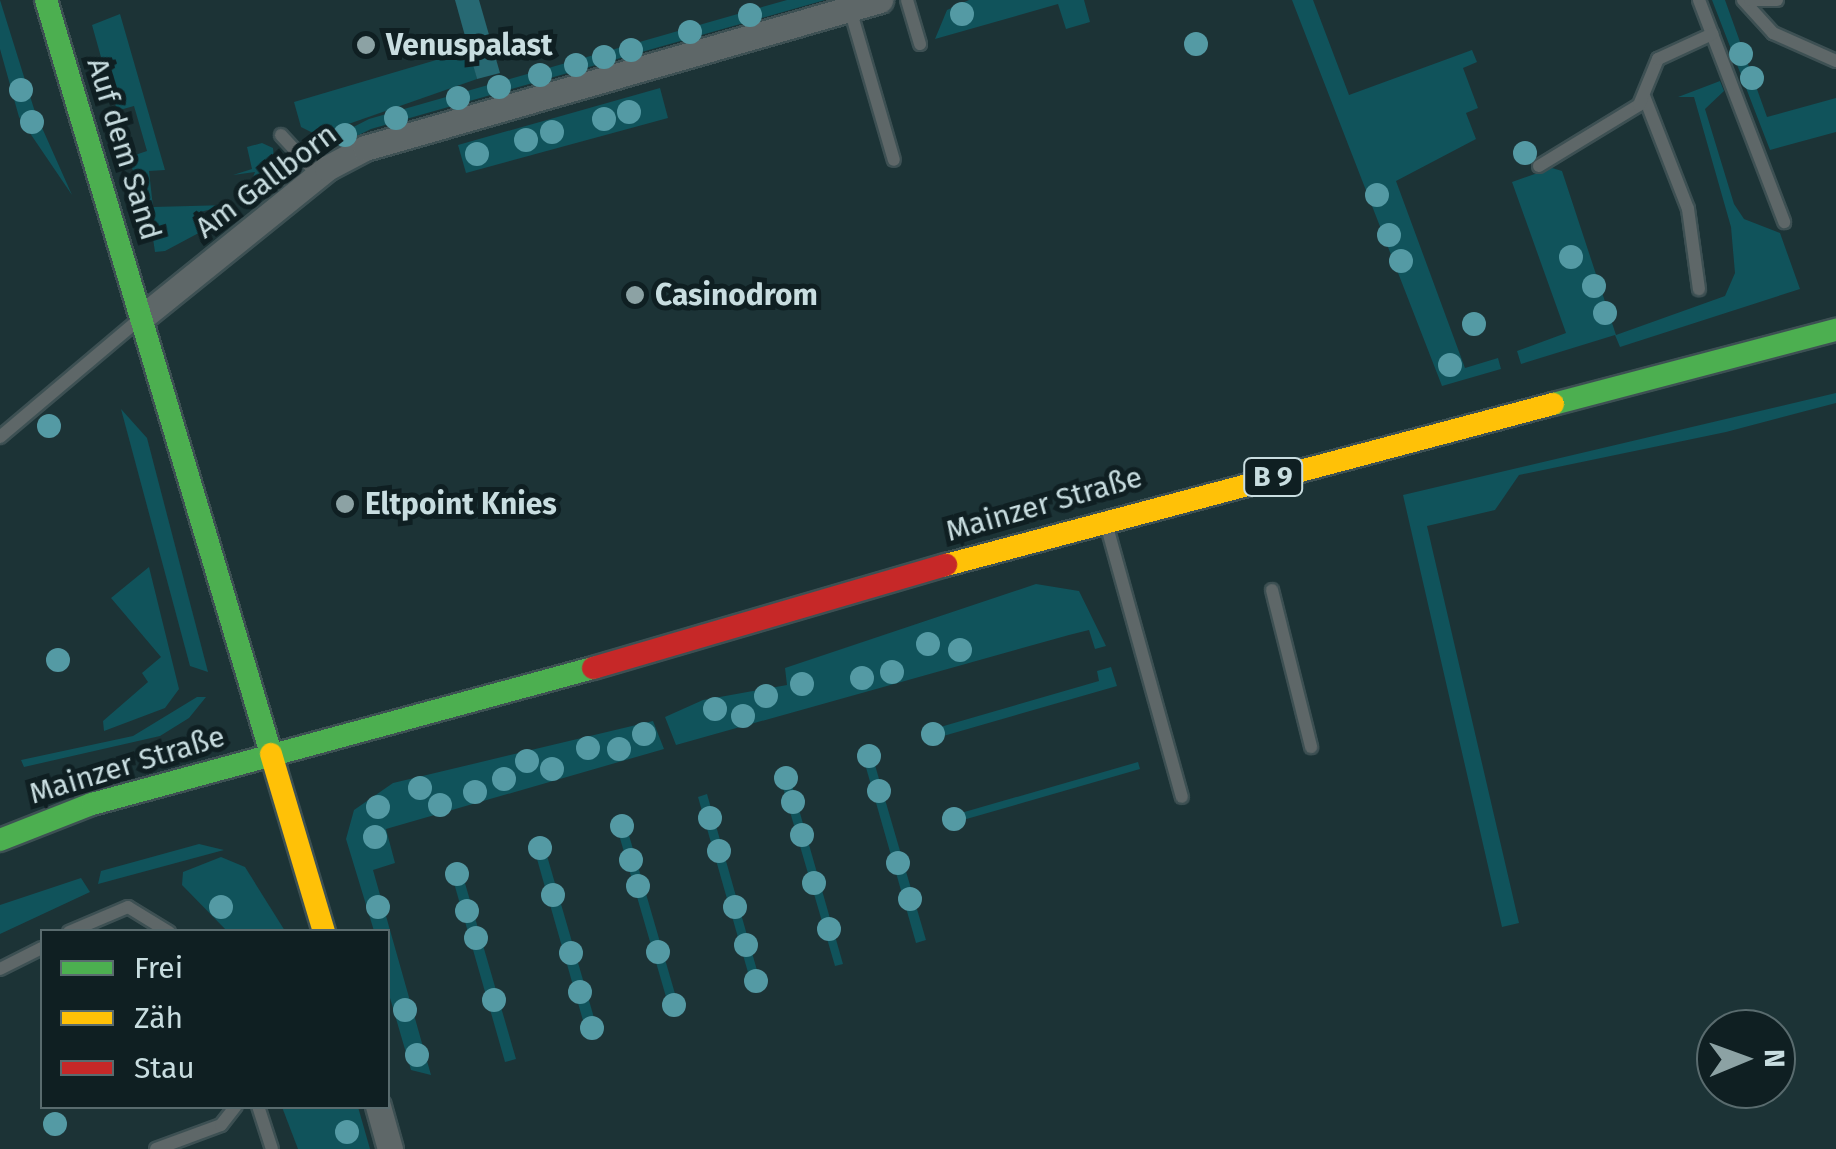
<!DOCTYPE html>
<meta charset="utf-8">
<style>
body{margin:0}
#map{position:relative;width:1836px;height:1149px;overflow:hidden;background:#1c3336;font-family:"Fira Sans",sans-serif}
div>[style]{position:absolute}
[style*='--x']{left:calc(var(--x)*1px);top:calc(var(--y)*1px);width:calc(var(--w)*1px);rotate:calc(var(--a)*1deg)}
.green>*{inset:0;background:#10535b}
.forest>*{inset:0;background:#276973}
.roads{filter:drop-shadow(2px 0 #3d5053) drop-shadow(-2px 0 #3d5053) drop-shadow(0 2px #3d5053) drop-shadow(0 -2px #3d5053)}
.lane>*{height:12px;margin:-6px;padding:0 6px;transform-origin:6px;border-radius:6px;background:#5e6768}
.street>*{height:25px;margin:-12.5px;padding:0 12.5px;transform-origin:12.5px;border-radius:12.5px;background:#5e6768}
.fast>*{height:22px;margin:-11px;padding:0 11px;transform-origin:11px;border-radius:11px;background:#4caf50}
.slow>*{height:22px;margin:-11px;padding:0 11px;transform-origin:11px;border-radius:11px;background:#ffc107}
.jam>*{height:22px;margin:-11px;padding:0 11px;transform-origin:11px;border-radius:11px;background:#c62828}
.trees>*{width:24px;height:24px;margin:-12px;border-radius:50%;background:#549aa4}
.dots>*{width:28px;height:28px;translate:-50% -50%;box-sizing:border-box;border:5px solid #0f1f22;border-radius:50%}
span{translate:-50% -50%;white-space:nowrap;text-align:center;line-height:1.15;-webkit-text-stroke:10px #0f1f22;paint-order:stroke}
.shield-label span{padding:2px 8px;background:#0f1f22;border:2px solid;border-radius:8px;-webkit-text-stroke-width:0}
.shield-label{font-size:28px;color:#c8dde0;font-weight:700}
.poi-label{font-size:30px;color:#c8dde0;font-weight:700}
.left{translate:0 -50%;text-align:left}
.street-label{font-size:30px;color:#c8dde0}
.legend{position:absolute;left:40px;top:929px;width:350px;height:180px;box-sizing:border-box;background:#0f1f22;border:2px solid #596b6e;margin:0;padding:12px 18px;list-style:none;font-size:30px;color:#c8dde0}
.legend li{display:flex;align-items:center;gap:20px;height:50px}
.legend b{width:50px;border:2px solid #596b6e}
.north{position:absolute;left:1696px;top:1009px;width:100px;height:100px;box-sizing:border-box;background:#0f1f22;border:2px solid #596b6e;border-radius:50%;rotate:89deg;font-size:28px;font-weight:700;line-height:40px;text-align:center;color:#c8dde0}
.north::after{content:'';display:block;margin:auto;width:35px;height:45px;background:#8ca2a4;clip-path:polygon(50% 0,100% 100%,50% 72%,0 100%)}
</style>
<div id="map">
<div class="green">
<div style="clip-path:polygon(0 0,35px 112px,72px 195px,19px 117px,0 49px)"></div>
<div style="clip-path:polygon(787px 0,825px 0,371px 129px,330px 149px,324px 142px,369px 119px)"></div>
<div style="clip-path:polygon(969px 0,1084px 0,1090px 22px,1066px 29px,1058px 4px,935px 39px,947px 10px)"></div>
<div style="clip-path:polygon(1292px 0,1313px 0,1349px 95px,1472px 50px,1477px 62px,1463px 68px,1478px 108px,1466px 113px,1476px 139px,1396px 181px,1465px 368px,1498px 358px,1501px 369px,1442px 386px)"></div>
<div style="clip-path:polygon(1712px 0,1725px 0,1767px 117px,1836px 98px,1836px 132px,1770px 150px)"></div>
<div style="clip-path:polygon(120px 14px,165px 170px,149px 171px,153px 207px,228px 205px,196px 213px,208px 228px,165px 251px,155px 252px,143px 170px,133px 171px,129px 157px,147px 151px,134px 106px,116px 111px,113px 74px,106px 75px,92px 25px)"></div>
<div style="clip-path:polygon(470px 50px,477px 79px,317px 135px,301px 127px,294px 102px)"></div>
<div style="clip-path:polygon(1720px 81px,1724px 91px,1705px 109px,1734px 204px,1744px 219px,1780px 233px,1800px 289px,1620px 347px,1615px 335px,1521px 364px,1517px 351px,1566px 333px,1512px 182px,1552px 168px,1562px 171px,1616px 335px,1725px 296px,1735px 273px,1731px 227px,1694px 97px,1678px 97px)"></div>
<div style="clip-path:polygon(660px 88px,668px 118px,466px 173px,458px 145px)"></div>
<div style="clip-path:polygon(262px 143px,273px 148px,275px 168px,246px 195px,255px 172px,233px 175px,252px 169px,247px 147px)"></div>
<div style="clip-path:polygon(1836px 393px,1836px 403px,1726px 432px,1519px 475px,1495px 510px,1427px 526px,1519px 923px,1502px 927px,1403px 495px)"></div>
<div style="clip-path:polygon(121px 409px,147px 438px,208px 672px,190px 666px)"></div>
<div style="clip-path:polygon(149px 567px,179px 689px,165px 708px,104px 731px,103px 721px,148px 682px,142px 673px,161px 657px,111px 598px)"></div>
<div style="clip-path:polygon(1036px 584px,1079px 591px,1106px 646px,1095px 649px,1089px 630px,1069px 635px,676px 745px,665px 717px,703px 700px,787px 685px,785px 668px)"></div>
<div style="clip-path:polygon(1111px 667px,1117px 686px,926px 741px,923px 732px,1099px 681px,1097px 671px)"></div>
<div style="clip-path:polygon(197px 697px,206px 697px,189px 718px,160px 736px,24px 767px,21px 760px,133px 736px)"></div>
<div style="clip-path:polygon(653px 721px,664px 749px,386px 829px,395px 863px,373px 870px,431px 1075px,411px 1070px,388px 991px,388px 932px,374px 931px,346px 839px,354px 810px,393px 783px)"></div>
<div style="clip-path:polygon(870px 748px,926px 940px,916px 943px,861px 750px)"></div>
<div style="clip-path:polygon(1138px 762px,1140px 769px,949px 824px,947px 817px)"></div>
<div style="clip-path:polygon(788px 771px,843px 964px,835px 966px,779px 774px)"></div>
<div style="clip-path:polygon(707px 794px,762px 988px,753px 990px,698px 797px)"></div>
<div style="clip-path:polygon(624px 818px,680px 1011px,671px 1014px,615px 821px)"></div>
<div style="clip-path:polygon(543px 842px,599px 1035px,588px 1038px,533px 845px)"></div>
<div style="clip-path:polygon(199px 844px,224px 850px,98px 884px,101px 871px)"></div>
<div style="clip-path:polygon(221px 857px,245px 867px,285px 931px,227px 931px,182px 885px,183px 872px)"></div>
<div style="clip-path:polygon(460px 866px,516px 1059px,505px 1062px,450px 869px)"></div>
<div style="clip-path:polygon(81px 878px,90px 892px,0 934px,0 905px)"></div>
<div style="clip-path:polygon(282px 1107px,358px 1107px,370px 1149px,298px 1149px)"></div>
</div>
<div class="forest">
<div style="clip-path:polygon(455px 0,479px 0,500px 73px,477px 79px)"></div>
</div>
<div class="roads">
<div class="lane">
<div style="--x:907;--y:0;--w:46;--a:73.5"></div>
<div style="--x:1699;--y:0;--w:238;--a:69"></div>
<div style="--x:1743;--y:0;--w:45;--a:47.7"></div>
<div style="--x:1773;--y:33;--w:69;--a:24"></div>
<div style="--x:1750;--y:0;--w:27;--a:0"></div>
<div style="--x:850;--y:9;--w:157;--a:73.8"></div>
<div style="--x:1644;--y:96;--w:121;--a:68.7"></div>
<div style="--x:1688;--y:209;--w:81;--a:82.2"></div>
<div style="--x:281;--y:135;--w:54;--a:47.2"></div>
<div style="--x:1539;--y:166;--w:117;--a:-31.4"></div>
<div style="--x:1639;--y:105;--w:50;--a:-67.6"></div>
<div style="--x:1658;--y:59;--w:60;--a:-24.8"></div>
<div style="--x:0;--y:437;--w:177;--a:-40.2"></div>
<div style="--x:1107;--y:527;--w:280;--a:74.5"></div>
<div style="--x:1272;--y:590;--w:162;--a:76"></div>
<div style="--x:69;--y:932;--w:64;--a:-23"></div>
<div style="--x:128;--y:907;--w:48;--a:31.4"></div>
<div style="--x:0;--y:969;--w:47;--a:-26.6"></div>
<div style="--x:258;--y:1106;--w:45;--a:72"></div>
<div style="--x:156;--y:1149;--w:69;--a:-20.3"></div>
<div style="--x:221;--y:1125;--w:24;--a:-52"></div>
</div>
<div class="street">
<div style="--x:145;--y:315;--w:234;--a:-38.9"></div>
<div style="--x:327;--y:168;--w:43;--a:-27.8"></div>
<div style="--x:365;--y:148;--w:536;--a:-16.03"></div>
<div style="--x:378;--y:1106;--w:45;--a:74.4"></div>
</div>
<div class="fast">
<div style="--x:46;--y:0;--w:787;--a:73.38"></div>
<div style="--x:1553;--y:404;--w:293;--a:-14.7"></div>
<div style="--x:0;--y:840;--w:99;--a:-21.4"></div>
<div style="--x:92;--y:804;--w:519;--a:-15.19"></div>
</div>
<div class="slow">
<div style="--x:946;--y:565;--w:628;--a:-14.86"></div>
<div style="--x:271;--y:754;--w:186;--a:73.4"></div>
</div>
<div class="jam">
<div style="--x:593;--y:668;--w:368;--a:-16.3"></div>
</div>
</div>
<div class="trees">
<div style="left:962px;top:14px"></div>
<div style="left:750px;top:15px"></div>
<div style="left:690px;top:32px"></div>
<div style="left:1196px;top:44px"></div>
<div style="left:631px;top:50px"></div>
<div style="left:1741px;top:54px"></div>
<div style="left:604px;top:57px"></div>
<div style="left:576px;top:65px"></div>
<div style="left:540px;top:75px"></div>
<div style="left:1752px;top:78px"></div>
<div style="left:499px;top:87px"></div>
<div style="left:21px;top:90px"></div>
<div style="left:458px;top:98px"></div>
<div style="left:629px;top:112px"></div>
<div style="left:396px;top:118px"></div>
<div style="left:604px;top:119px"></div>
<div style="left:32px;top:122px"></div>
<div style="left:552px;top:132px"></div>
<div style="left:345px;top:135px"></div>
<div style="left:526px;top:140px"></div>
<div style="left:1525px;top:153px"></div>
<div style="left:477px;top:154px"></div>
<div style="left:1377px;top:195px"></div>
<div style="left:1389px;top:235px"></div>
<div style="left:1571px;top:257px"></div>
<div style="left:1401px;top:261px"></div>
<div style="left:1594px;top:286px"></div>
<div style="left:1605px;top:313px"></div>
<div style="left:1474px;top:324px"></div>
<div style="left:1450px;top:365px"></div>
<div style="left:49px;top:426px"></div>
<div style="left:928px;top:644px"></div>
<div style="left:960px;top:650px"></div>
<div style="left:58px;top:660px"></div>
<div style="left:892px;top:672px"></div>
<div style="left:862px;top:678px"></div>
<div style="left:802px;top:684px"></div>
<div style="left:766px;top:696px"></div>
<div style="left:715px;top:709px"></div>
<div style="left:743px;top:716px"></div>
<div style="left:644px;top:734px"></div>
<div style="left:933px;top:734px"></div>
<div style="left:588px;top:748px"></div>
<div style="left:619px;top:749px"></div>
<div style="left:869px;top:756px"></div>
<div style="left:527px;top:761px"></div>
<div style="left:552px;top:769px"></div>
<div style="left:786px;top:778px"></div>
<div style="left:504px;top:779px"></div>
<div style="left:420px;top:788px"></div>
<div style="left:879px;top:791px"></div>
<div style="left:475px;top:792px"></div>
<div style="left:793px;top:802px"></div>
<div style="left:440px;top:805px"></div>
<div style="left:378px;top:807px"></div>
<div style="left:710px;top:818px"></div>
<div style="left:954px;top:819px"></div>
<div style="left:622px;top:826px"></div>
<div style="left:802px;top:835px"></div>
<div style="left:375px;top:837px"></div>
<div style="left:540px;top:848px"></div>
<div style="left:719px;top:851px"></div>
<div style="left:631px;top:860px"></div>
<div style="left:898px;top:863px"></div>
<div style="left:457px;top:874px"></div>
<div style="left:814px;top:883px"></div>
<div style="left:638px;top:886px"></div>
<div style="left:553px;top:895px"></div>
<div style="left:910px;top:899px"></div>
<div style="left:221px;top:907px"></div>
<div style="left:378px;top:907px"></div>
<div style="left:735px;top:907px"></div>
<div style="left:467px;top:911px"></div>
<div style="left:829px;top:929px"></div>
<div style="left:476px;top:938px"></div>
<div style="left:746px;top:945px"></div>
<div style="left:658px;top:952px"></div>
<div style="left:571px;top:953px"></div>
<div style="left:756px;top:981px"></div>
<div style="left:580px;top:992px"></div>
<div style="left:494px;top:1000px"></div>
<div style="left:674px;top:1005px"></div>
<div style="left:405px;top:1010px"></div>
<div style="left:592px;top:1028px"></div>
<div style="left:417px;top:1055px"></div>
<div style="left:55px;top:1124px"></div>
<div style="left:347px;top:1132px"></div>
</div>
<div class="dots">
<div style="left:366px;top:45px;background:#8ca2a4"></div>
<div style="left:635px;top:295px;background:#8ca2a4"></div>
<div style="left:345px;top:504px;background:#8ca2a4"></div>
</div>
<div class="shield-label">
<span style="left:1273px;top:477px">B 9</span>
</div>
<div class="poi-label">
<span class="left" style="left:386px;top:45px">Venuspalast</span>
<span class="left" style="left:655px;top:295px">Casinodrom</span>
<span class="left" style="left:365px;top:504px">Eltpoint Knies</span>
</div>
<div class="street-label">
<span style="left:124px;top:149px;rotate:73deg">Auf dem Sand</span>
<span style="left:266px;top:181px;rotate:-37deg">Am Gallborn</span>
<span style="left:1044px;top:504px;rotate:-16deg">Mainzer Straße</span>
<span style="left:127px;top:765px;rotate:-17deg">Mainzer Straße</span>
</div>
<ul class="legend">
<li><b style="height:12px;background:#4caf50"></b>Frei</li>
<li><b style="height:12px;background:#ffc107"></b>Zäh</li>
<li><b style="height:12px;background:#c62828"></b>Stau</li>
</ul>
<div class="north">N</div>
</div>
